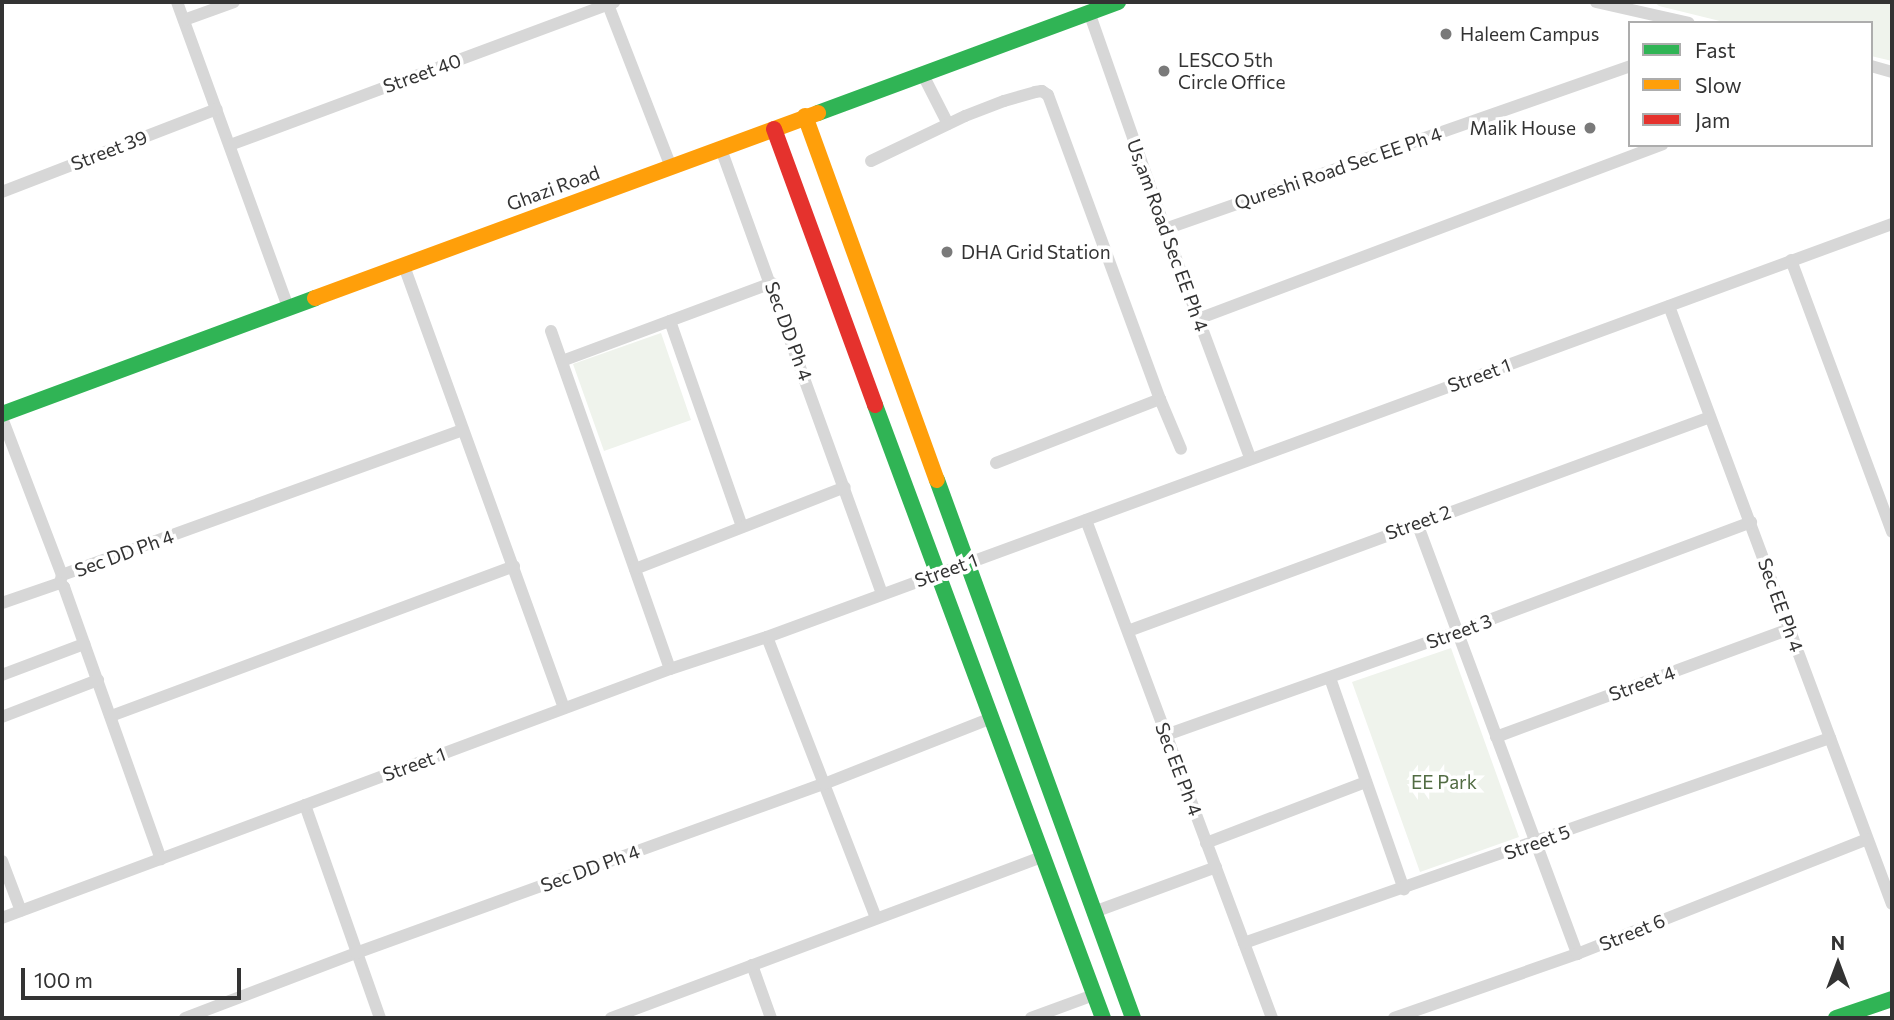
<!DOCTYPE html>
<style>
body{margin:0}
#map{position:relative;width:1894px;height:1020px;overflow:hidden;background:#fff;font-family:Commissioner,sans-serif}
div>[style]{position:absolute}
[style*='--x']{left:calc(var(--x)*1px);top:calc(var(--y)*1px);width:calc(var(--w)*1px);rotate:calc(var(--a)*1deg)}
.green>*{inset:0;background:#eff3ec}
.street>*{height:12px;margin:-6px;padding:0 6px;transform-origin:6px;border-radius:6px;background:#d7d7d7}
.fast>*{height:16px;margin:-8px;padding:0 8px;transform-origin:8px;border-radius:8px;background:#30b455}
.slow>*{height:16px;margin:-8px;padding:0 8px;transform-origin:8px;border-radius:8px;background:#ff9f0a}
.jam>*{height:16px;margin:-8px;padding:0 8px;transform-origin:8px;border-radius:8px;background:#e5322d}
.dots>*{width:19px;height:19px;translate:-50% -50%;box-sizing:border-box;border:4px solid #fff;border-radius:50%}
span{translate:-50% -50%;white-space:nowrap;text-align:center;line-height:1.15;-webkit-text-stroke:7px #fff;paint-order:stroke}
.poi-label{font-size:19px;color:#333}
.left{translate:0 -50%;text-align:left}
.right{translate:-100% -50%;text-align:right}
.street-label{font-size:19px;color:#333}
.park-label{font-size:19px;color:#526c43}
.frame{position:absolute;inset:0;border:4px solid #333;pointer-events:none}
.legend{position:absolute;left:1628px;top:21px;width:245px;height:126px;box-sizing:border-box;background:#fff;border:2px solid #adadad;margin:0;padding:9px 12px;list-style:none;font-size:21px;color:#333}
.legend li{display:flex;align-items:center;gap:14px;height:35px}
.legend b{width:35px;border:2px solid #adadad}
.north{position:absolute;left:1803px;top:929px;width:70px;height:70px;-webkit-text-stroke:5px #fff;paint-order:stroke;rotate:0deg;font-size:19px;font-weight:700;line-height:28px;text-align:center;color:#333}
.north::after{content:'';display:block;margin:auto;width:24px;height:32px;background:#333;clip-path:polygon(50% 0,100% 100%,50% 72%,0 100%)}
.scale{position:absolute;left:21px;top:968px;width:220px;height:32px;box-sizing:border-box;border:4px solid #333;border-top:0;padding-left:9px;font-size:21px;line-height:24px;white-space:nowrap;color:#333;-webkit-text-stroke:5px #fff;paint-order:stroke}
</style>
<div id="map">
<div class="green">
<div style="clip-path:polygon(1654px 2px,1892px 2px,1892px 61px,1871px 56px,1871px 23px,1728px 23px,1659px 6px)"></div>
<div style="clip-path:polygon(661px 333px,691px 420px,604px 451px,573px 364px)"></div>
<div style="clip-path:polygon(1451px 648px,1519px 837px,1420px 872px,1352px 682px)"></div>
</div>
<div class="street">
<div style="--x:177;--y:2;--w:327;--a:70"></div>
<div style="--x:607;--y:2;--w:177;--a:68.8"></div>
<div style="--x:1596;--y:2;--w:95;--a:12.7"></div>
<div style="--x:1089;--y:12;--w:230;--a:70.7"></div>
<div style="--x:1165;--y:229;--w:244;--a:69.6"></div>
<div style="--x:184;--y:20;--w:53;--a:-19.8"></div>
<div style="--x:1871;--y:66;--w:22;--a:16"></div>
<div style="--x:922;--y:73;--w:57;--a:63"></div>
<div style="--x:230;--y:145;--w:410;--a:-20.4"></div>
<div style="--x:721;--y:149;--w:473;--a:70.1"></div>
<div style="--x:871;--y:161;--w:104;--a:-25.6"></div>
<div style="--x:965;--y:116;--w:42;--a:-21"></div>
<div style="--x:1004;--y:101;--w:32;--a:-16"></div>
<div style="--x:1035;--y:92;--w:7;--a:-8"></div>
<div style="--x:1042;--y:91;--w:7;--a:34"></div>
<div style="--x:1048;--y:95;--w:324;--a:69.8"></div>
<div style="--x:1160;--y:399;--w:176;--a:158.7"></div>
<div style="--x:2;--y:192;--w:230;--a:-21.1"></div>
<div style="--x:1165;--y:229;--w:493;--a:-19.3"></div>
<div style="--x:1791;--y:260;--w:290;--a:69.6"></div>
<div style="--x:404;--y:266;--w:470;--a:70.1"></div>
<div style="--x:1669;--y:306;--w:638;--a:69.55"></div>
<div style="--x:1198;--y:319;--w:496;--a:-20.6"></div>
<div style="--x:670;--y:321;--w:218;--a:70.7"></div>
<div style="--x:551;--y:331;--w:358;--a:70.6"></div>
<div style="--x:562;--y:361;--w:224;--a:-20.4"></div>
<div style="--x:1160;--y:399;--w:54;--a:67.2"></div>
<div style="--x:2;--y:418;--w:168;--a:69.1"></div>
<div style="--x:62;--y:575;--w:8;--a:104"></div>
<div style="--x:60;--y:583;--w:6;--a:45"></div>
<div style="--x:64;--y:587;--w:289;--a:70.4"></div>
<div style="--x:1086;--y:520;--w:532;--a:69.52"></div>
<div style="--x:1417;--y:523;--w:460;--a:69.6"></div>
<div style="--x:635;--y:569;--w:225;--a:-21.3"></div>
<div style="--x:62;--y:575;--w:426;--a:-19.9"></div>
<div style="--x:2;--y:603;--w:61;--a:-19"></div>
<div style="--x:1128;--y:631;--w:620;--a:-20.19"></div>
<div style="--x:767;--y:637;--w:301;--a:68.8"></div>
<div style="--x:2;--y:675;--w:88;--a:-20.7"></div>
<div style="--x:1330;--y:678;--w:224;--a:70.7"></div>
<div style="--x:111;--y:716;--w:430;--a:-20.4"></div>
<div style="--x:2;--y:717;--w:103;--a:-21.1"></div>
<div style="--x:1166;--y:735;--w:309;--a:-19.5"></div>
<div style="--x:1457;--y:632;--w:314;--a:-20.5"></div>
<div style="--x:1496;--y:737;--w:312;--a:-20.2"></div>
<div style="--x:305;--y:805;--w:226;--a:70.6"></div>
<div style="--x:1206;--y:843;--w:171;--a:-20.9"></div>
<div style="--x:2;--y:861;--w:53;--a:69.2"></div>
<div style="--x:1094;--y:912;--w:130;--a:-20.2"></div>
<div style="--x:2;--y:918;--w:713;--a:-20.44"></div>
<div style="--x:670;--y:669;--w:102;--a:-18.3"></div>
<div style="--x:767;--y:637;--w:1198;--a:-20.16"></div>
<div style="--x:1244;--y:943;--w:621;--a:-19.28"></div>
<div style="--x:752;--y:965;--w:56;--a:70.3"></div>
<div style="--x:185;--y:1018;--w:183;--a:-20.8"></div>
<div style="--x:356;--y:953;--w:498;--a:-19.9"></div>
<div style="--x:824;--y:784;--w:177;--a:-21.5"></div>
<div style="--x:611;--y:1018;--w:460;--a:-20.5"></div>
<div style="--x:1031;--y:1018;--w:67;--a:-20.1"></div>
<div style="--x:1394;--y:1018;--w:194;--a:-19.3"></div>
<div style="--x:1577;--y:954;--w:312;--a:-21.6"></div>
</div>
<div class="fast">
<div style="--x:818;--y:113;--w:320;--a:-20.3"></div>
<div style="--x:875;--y:405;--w:654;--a:69.6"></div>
<div style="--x:2;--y:414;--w:334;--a:-20.3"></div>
<div style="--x:937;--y:480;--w:573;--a:69.98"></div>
<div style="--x:1836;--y:1018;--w:59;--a:-18.7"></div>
</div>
<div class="slow">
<div style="--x:805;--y:116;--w:387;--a:70.1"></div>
<div style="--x:315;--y:298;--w:536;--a:-20.19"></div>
</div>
<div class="jam">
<div style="--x:774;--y:129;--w:294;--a:69.9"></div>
</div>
<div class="dots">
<div style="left:1446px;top:34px;background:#7a7a7a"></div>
<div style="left:1164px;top:71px;background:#7a7a7a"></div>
<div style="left:1590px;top:128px;background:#7a7a7a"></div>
<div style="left:947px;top:252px;background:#7a7a7a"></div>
</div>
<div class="poi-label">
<span class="left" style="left:1460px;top:34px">Haleem Campus</span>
<span class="left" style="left:1178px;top:71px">LESCO 5th<br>Circle Office</span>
<span class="right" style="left:1576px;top:128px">Malik House</span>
<span class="left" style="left:961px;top:252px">DHA Grid Station</span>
</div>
<div class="street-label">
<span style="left:422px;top:73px;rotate:-20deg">Street 40</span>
<span style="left:109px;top:150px;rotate:-21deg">Street 39</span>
<span style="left:1338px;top:168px;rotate:-19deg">Qureshi Road Sec EE Ph 4</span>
<span style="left:553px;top:188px;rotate:-20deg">Ghazi Road</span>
<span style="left:1168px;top:235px;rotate:70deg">Us,am Road Sec EE Ph 4</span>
<span style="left:789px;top:331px;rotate:70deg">Sec DD Ph 4</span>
<span style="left:1479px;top:375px;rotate:-20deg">Street 1</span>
<span style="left:1418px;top:522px;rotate:-20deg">Street 2</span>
<span style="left:124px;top:553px;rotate:-20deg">Sec DD Ph 4</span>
<span style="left:946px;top:570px;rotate:-20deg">Street 1</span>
<span style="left:1781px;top:605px;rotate:70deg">Sec EE Ph 4</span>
<span style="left:1459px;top:631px;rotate:-20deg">Street 3</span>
<span style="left:1642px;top:683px;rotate:-20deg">Street 4</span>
<span style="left:414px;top:764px;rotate:-20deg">Street 1</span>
<span style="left:1179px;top:769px;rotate:69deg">Sec EE Ph 4</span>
<span style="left:1537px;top:842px;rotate:-20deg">Street 5</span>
<span style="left:590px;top:868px;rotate:-20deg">Sec DD Ph 4</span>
<span style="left:1632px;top:932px;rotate:-22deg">Street 6</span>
</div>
<div class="park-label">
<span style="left:1444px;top:782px">EE Park</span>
</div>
<div class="frame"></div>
<ul class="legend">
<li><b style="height:9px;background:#30b455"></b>Fast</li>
<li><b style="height:9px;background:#ff9f0a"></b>Slow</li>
<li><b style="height:9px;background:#e5322d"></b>Jam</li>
</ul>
<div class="north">N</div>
<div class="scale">100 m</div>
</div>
